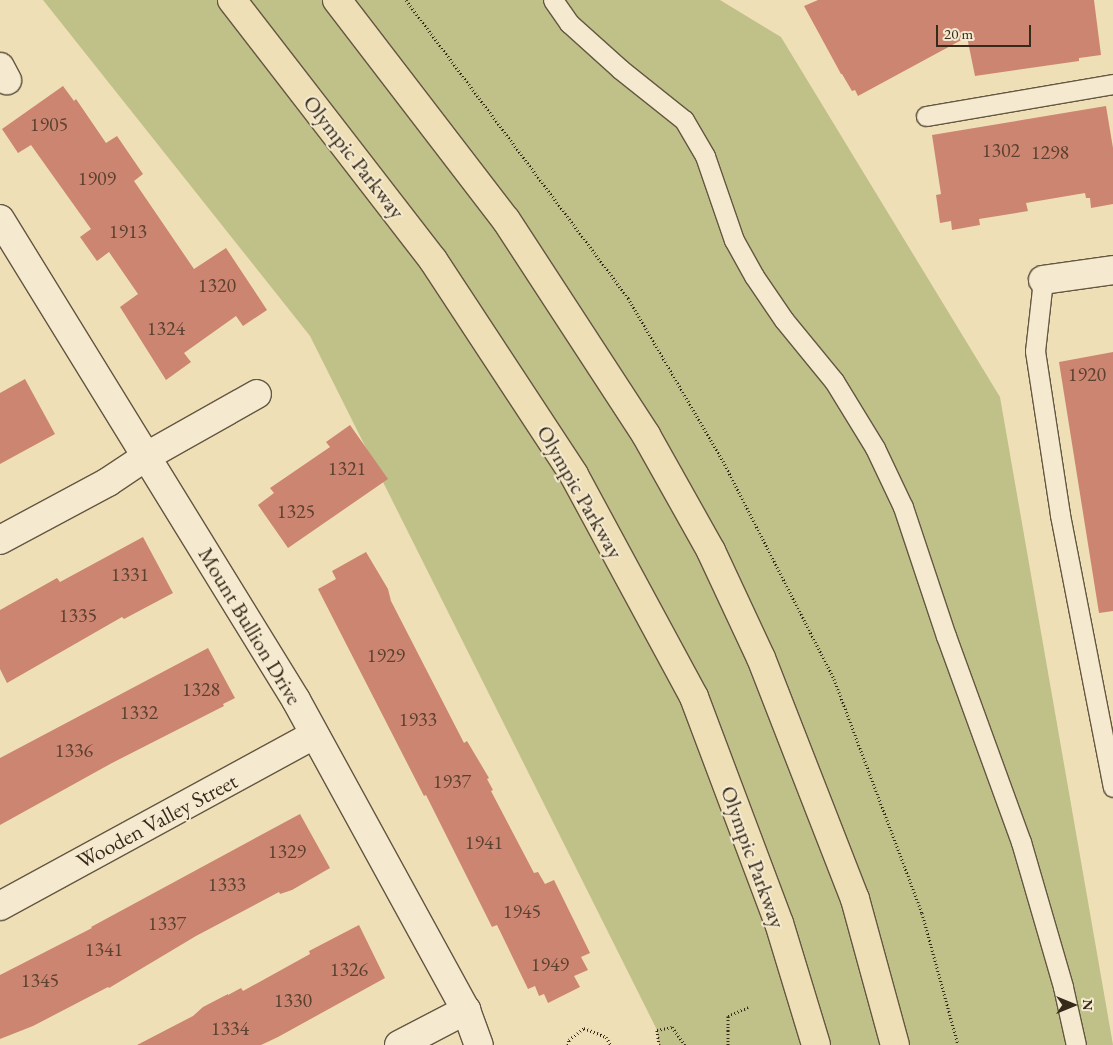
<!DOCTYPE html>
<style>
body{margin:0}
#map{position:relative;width:1113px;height:1045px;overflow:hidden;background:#efdfb6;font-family:"EB Garamond",serif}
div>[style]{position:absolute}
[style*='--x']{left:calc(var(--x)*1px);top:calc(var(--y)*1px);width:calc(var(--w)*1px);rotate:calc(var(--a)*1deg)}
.green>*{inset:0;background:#c0c089}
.building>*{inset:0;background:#cc8570}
.path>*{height:3px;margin-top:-1.5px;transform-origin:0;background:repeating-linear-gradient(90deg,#362a1b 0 1px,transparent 0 3.5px)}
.roads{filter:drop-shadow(1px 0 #645742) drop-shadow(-1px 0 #645742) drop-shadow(0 1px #645742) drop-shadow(0 -1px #645742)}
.service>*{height:19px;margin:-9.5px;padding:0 9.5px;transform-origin:9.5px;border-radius:9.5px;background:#f5ead0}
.minor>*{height:28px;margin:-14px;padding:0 14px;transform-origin:14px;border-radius:14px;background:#f5ead0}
.primary>*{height:28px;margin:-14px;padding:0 14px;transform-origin:14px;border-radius:14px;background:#efdfb6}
span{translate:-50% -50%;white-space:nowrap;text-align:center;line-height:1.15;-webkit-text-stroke:4px #f5ead0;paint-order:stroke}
.number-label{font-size:20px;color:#5c4130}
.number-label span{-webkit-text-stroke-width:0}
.street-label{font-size:22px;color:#362a1b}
.north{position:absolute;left:1048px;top:980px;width:50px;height:50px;-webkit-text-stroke:4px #f5ead0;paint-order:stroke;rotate:90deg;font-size:14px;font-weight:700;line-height:20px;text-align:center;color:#362a1b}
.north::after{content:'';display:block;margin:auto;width:18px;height:22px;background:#362a1b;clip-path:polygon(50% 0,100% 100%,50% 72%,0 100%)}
.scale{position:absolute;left:936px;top:25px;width:95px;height:22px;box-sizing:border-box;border:2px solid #362a1b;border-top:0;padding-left:6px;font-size:15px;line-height:18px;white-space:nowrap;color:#362a1b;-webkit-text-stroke:4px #f5ead0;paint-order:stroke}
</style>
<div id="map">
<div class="green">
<div style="clip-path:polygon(43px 0,720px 0,781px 37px,1000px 397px,1113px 1045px,659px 1045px,657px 1030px,310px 336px)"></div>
</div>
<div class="building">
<div style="clip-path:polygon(818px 0,1094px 0,1101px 55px,1079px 58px,1079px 61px,975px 76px,967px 37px,858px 96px,855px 90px,852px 91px,842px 74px,841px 74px,804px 6px)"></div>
<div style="clip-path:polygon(63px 86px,74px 101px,76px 99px,106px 143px,117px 136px,143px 174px,134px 181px,194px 269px,226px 248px,267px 310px,243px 326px,236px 316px,184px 353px,191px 362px,166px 380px,120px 307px,138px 294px,109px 252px,97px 261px,80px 237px,91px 229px,31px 145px,18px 153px,2px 129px)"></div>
<div style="clip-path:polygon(1106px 106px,1113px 148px,1113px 204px,1091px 208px,1090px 198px,1086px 198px,1085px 193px,1026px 203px,1028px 211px,979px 219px,980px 225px,952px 230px,951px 221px,940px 223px,936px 195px,941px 194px,932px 135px)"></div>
<div style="clip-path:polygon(1113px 352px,1113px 611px,1099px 613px,1059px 362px)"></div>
<div style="clip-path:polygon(25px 379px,55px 434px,0 464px,0 393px)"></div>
<div style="clip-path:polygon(350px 425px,388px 479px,288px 548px,258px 505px,274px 493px,270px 488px,330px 447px,326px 442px)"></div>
<div style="clip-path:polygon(143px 537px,173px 593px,124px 619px,122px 617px,7px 683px,0 669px,0 610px,57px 578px,60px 582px)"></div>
<div style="clip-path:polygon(366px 552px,388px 589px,391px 601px,464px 743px,467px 741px,489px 778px,487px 779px,493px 790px,491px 791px,534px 873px,538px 872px,545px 884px,554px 880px,590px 953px,581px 957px,588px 970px,574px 976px,580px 987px,548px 1003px,544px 994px,539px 996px,535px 986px,528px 989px,497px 925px,492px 927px,426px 795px,424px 796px,318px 589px,336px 579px,332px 571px)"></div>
<div style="clip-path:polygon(208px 648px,235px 698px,223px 704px,224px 706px,112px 763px,0 825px,0 758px)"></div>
<div style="clip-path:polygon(300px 814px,330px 868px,292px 890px,280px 894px,279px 892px,196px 936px,109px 988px,108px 987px,33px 1026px,0 1039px,0 975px,92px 928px,91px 927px)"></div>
<div style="clip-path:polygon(359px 925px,385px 978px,278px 1037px,261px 1045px,137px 1045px,193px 1016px,203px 1007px,228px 994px,228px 995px,241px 988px,243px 991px,310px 954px,309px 951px)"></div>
</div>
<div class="path">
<div style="--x:406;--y:0;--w:372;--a:53.3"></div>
<div style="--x:628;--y:298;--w:189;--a:59.8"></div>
<div style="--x:723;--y:461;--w:245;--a:63"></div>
<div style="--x:834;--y:679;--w:250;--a:69.4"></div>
<div style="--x:922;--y:913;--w:137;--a:74.7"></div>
<div style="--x:568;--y:1045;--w:5;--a:-79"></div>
<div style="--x:569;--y:1040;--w:19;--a:-39"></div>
<div style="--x:584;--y:1028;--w:24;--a:22"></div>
<div style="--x:606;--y:1037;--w:9;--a:58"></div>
<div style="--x:659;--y:1045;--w:15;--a:-98"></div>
<div style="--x:657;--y:1030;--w:15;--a:-11"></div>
<div style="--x:672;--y:1027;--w:22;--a:54"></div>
<div style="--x:728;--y:1045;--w:29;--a:-90"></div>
<div style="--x:728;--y:1016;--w:22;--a:-24"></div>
</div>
<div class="roads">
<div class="service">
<div style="--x:553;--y:0;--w:28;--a:55"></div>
<div style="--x:569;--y:23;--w:69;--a:42"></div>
<div style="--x:620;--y:69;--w:82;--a:38.6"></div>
<div style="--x:684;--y:120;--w:42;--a:59.7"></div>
<div style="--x:705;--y:156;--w:89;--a:71"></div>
<div style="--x:734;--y:240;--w:41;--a:60.9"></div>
<div style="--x:754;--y:276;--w:53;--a:55.7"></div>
<div style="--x:784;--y:320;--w:79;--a:50.7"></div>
<div style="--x:834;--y:381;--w:79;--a:58.5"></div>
<div style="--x:875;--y:448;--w:65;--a:64.6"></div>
<div style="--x:903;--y:507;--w:136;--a:71.6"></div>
<div style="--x:946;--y:636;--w:219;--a:70"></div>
<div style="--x:1021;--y:842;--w:151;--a:73.8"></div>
<div style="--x:1063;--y:987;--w:59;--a:77.4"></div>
<div style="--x:926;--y:116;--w:190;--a:-9.7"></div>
<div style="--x:1043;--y:280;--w:71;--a:96.4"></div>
<div style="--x:1035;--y:351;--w:166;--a:81.3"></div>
<div style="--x:1060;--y:515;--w:277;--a:79"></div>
</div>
<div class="minor">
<div style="--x:0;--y:67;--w:15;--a:62"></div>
<div style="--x:0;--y:219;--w:565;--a:58.39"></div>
<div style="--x:296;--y:700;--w:354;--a:61.3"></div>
<div style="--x:466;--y:1010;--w:37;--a:70"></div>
<div style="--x:1043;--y:280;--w:71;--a:-8.1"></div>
<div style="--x:0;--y:540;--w:123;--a:-28.2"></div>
<div style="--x:108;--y:482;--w:47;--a:-33.7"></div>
<div style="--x:147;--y:456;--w:126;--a:-29.4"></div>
<div style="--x:0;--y:906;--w:358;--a:-28.6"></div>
<div style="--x:399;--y:1045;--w:76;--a:-27.6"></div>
</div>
<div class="primary">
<div style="--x:232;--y:0;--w:329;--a:52.3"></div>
<div style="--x:433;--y:260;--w:257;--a:56.7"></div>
<div style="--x:574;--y:475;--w:252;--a:61.6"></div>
<div style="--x:694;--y:697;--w:241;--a:69.4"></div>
<div style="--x:779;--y:923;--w:127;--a:73.1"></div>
<div style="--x:337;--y:0;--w:277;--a:52.5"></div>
<div style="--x:506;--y:220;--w:257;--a:56.9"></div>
<div style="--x:646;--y:435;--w:133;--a:60.7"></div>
<div style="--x:711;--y:551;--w:118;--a:65"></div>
<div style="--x:761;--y:658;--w:259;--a:68.7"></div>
<div style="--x:855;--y:899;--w:151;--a:74.7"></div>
</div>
</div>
<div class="number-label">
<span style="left:49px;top:124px">1905</span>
<span style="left:1001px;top:150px">1302</span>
<span style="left:1050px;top:152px">1298</span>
<span style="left:97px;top:178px">1909</span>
<span style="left:128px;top:231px">1913</span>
<span style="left:217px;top:285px">1320</span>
<span style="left:166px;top:328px">1324</span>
<span style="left:1087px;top:374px">1920</span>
<span style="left:347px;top:468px">1321</span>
<span style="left:296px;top:511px">1325</span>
<span style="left:130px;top:574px">1331</span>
<span style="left:78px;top:615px">1335</span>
<span style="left:386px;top:655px">1929</span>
<span style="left:201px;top:689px">1328</span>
<span style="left:139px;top:712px">1332</span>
<span style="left:418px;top:719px">1933</span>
<span style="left:74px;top:750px">1336</span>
<span style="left:452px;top:781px">1937</span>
<span style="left:484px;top:842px">1941</span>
<span style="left:287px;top:851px">1329</span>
<span style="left:227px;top:884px">1333</span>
<span style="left:522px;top:911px">1945</span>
<span style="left:167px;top:923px">1337</span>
<span style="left:104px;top:949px">1341</span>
<span style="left:550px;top:964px">1949</span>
<span style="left:349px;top:969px">1326</span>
<span style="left:40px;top:980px">1345</span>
<span style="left:293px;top:1000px">1330</span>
<span style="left:230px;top:1028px">1334</span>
</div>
<div class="street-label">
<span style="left:354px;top:157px;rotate:52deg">Olympic Parkway</span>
<span style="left:580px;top:492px;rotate:60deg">Olympic Parkway</span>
<span style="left:250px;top:626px;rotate:59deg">Mount Bullion Drive</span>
<span style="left:157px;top:821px;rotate:-28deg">Wooden Valley Street</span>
<span style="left:753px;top:857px;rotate:70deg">Olympic Parkway</span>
</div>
<div class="north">N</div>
<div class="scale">20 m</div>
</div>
